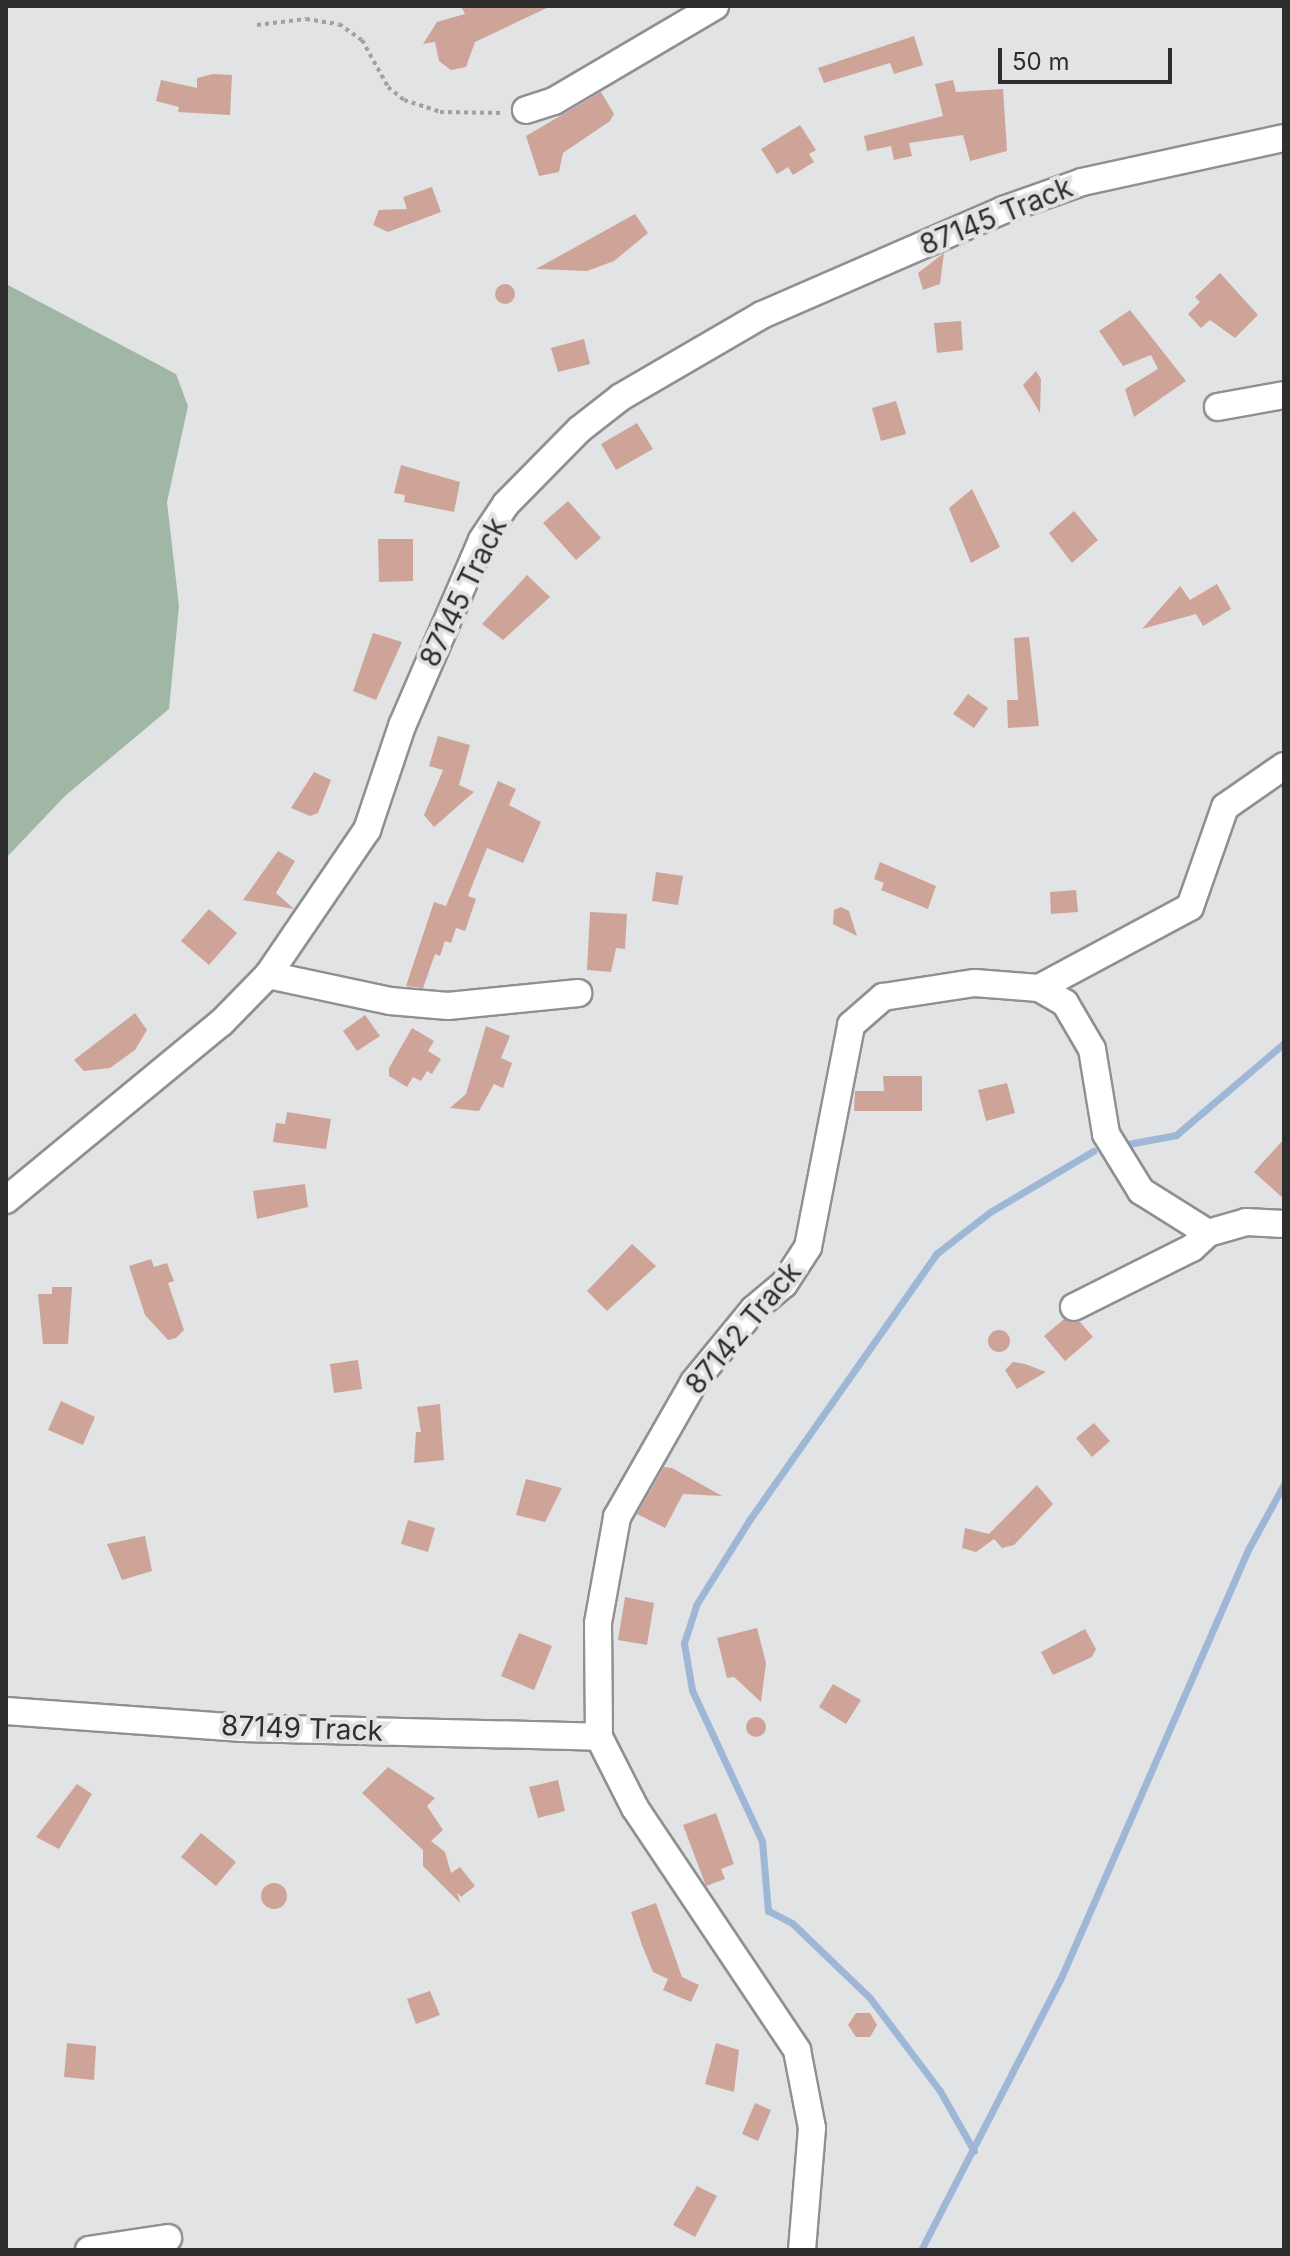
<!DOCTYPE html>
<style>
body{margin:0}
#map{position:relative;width:1290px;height:2256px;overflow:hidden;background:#e2e3e5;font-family:Inter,sans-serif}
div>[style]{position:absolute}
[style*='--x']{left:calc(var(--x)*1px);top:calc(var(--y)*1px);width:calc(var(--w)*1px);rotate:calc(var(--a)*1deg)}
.green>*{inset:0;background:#a1b7a6}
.stream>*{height:7px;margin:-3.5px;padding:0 3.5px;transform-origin:3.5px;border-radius:3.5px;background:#9eb7d6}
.building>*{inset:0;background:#cea498}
.round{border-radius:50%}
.path>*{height:4px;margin-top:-2px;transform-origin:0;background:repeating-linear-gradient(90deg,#a0a1a3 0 4px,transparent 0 8px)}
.roads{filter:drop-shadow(2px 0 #909093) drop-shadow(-2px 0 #909093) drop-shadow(0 2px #909093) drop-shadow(0 -2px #909093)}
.street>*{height:26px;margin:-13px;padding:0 13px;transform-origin:13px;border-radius:13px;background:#fff}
span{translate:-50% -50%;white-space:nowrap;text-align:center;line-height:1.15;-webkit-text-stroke:8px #e2e3e5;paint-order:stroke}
.street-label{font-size:28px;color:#2e2e2f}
.frame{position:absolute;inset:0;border:8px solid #2e2e2f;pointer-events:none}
.scale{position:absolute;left:998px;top:48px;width:174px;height:36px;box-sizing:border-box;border:4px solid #2e2e2f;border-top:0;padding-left:10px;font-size:24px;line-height:28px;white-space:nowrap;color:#2e2e2f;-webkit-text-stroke:6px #e2e3e5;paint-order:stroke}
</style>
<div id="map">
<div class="green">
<div style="clip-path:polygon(6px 284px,176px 374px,188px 406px,167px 502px,179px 606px,169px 709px,65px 796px,6px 858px)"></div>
</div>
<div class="stream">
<div style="--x:1128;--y:1144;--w:49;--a:-10.6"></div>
<div style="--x:1176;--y:1135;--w:142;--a:-40.4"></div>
<div style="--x:974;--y:2151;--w:69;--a:-119.5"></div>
<div style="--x:940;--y:2091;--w:116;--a:-127"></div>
<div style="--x:870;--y:1998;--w:108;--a:-136.1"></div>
<div style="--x:792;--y:1923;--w:27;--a:-153"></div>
<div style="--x:768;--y:1911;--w:70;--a:-94.9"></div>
<div style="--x:762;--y:1841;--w:166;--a:-114.9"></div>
<div style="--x:692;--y:1690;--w:48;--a:-99.7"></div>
<div style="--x:684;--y:1643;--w:40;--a:-72"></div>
<div style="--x:696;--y:1605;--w:102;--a:-57.9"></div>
<div style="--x:750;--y:1519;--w:324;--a:-54.9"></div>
<div style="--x:936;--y:1254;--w:68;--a:-37.9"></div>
<div style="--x:990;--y:1212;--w:120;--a:-30.6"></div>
<div style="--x:921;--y:2250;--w:304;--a:-62.8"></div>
<div style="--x:1060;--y:1980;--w:472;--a:-66.4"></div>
<div style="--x:1249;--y:1548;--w:73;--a:-61.3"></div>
</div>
<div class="building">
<div style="clip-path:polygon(461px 6px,551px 6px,475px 42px,466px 67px,451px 70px,439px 61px,435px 42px,423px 44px,437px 22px,465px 14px)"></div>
<div style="clip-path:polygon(914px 36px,923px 65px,894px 74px,890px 63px,824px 83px,818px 68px)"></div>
<div style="clip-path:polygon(213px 74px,232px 75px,230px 115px,178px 112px,179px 107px,156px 101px,161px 80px,197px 88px,197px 78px)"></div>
<div style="clip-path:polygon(953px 80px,956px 92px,1003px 89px,1007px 151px,970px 161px,963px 135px,909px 143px,912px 156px,894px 160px,891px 146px,867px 151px,864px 136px,943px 116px,935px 84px)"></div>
<div style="clip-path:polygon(601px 92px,614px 114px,610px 121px,563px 153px,559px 172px,539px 176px,526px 136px)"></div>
<div style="clip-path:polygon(800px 125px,816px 150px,809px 154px,814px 162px,793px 175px,788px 167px,777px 174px,761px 149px)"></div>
<div style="clip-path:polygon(432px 187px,441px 212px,388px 232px,373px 225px,379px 210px,407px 209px,403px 197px)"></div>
<div style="clip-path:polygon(635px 214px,648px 233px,614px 261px,587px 271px,536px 269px)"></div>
<div style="clip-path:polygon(944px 253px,940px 284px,923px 290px,918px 273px)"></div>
<div style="clip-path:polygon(1220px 273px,1258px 315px,1235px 338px,1210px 320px,1201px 328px,1188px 314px,1200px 302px,1195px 297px)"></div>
<div class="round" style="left:495px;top:284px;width:20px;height:20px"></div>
<div style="clip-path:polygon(1130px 310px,1186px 381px,1134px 417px,1125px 389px,1158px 369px,1151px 355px,1123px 366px,1099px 331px)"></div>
<div style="clip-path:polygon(961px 321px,963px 350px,937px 353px,934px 323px)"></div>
<div style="clip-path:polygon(584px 339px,590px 364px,558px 372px,551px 348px)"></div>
<div style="clip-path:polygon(1036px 371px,1041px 379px,1040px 413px,1023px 385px)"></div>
<div style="clip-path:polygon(896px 401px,906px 434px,881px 441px,872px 408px)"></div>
<div style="clip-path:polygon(637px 423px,653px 449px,616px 470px,601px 444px)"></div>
<div style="clip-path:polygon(401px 465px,460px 482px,454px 512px,404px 502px,405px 495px,394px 493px)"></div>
<div style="clip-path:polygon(972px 489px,1000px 547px,971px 563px,949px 508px)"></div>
<div style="clip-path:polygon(568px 501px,601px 538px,576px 560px,543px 523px)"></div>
<div style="clip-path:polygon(1074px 511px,1098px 540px,1072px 563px,1049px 533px)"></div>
<div style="clip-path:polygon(378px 539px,413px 539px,413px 581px,379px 582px)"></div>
<div style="clip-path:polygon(527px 575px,550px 597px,503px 640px,482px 624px)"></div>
<div style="clip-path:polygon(1217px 584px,1231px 609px,1203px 626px,1196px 614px,1142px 629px,1180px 586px,1190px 600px)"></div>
<div style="clip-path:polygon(373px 633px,402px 642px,376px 700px,353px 691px)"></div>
<div style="clip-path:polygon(1029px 637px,1039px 726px,1008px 728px,1007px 700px,1018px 700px,1014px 638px)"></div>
<div style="clip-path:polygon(968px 694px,988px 708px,974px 728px,953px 714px)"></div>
<div style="clip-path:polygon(438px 736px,470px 745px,459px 785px,474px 792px,434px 827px,424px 815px,443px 770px,429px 766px)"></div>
<div style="clip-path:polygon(314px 772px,331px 780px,318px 813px,310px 816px,291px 808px)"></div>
<div style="clip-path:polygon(498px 781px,516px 789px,509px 805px,541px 822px,523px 863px,487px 848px,468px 896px,476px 899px,465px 931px,456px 928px,451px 943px,445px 941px,440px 956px,435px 954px,423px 988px,406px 986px,434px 902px,446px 906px)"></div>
<div style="clip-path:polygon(278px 851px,295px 861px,276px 893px,294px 909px,243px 900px)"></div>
<div style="clip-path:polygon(880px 862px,936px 886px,928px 909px,881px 890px,884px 883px,874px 879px)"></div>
<div style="clip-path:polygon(656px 872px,683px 876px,678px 905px,652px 901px)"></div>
<div style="clip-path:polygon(1076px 890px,1078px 912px,1051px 914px,1050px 892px)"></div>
<div style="clip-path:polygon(841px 907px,849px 911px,857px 936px,833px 924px,834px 910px)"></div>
<div style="clip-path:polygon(209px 909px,237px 933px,209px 965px,181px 941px)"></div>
<div style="clip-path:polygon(590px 912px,627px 914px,625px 949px,616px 948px,611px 972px,587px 970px)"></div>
<div style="clip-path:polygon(135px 1013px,147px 1030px,135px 1050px,110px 1068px,84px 1071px,74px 1060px)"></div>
<div style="clip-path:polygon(365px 1015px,380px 1036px,357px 1051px,343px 1031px)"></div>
<div style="clip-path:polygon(486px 1026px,510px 1036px,501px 1058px,512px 1063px,503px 1088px,494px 1084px,479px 1111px,450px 1108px,466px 1094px)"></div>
<div style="clip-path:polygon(412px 1028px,434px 1041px,428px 1051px,441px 1059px,432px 1074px,427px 1071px,421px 1081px,413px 1077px,407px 1087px,389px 1076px,389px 1068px)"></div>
<div style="clip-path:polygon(883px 1076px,922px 1076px,922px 1111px,854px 1111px,855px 1091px,884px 1091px)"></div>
<div style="clip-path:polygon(1007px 1083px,1015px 1113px,986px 1121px,978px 1090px)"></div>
<div style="clip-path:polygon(287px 1112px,331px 1119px,326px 1149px,273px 1142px,276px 1123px,285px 1124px)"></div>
<div style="clip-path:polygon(1284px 1139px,1284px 1199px,1254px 1172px)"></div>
<div style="clip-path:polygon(305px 1184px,308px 1207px,257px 1219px,253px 1191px)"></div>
<div style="clip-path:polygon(632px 1244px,656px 1266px,607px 1311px,587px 1291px)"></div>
<div style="clip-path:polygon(151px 1259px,154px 1267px,167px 1263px,174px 1281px,168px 1283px,184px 1330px,176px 1338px,168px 1340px,145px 1315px,129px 1266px)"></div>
<div style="clip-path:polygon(52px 1287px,72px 1287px,68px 1344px,43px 1344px,38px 1294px,52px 1294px)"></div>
<div style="clip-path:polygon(1064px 1319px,1080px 1322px,1093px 1337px,1065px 1361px,1044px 1336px)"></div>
<div class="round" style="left:988px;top:1330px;width:22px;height:22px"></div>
<div style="clip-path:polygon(358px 1360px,362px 1389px,334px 1393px,330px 1364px)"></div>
<div style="clip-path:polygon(1013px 1362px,1025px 1364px,1046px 1372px,1017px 1389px,1005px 1370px)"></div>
<div style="clip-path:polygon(61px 1401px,95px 1417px,83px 1445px,48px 1430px)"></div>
<div style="clip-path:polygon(440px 1404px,444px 1460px,414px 1463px,416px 1432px,421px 1432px,417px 1407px)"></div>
<div style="clip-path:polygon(1094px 1423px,1110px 1441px,1092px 1457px,1076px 1438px)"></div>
<div style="clip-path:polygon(664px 1467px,672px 1468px,722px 1496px,683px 1494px,665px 1528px,637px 1514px)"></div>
<div style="clip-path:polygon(526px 1479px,562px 1488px,545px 1522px,516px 1515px)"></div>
<div style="clip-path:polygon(1037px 1485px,1053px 1504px,1014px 1545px,1002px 1548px,994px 1539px,976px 1552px,962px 1548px,965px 1528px,989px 1534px)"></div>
<div style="clip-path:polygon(408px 1520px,435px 1528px,428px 1552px,401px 1544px)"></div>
<div style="clip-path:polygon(145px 1536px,152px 1571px,122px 1580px,107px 1544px)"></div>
<div style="clip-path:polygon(625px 1597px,654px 1603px,647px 1645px,618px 1640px)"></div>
<div style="clip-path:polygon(757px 1628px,766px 1663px,761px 1702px,734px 1677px,727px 1678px,717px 1638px)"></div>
<div style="clip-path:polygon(1085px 1629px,1096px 1649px,1092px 1657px,1053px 1675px,1041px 1652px)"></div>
<div style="clip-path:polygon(519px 1633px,552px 1646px,534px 1690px,501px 1676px)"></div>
<div style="clip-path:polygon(833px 1684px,861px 1700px,846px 1724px,819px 1707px)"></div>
<div class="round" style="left:746px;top:1717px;width:20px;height:20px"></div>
<div style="clip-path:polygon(388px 1767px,435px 1798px,427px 1806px,443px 1830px,431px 1841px,445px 1852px,451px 1873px,460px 1867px,475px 1886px,461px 1897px,457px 1892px,460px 1903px,423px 1866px,423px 1850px,362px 1793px)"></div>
<div style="clip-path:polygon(558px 1780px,565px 1811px,538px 1818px,529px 1787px)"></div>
<div style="clip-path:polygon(77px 1784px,92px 1794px,59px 1849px,36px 1837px)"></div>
<div style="clip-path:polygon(716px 1813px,734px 1864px,721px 1869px,725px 1879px,706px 1886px,683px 1825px)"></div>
<div style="clip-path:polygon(201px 1833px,236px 1862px,216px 1886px,181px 1857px)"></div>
<div class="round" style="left:261px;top:1883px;width:26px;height:26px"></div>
<div style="clip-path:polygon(656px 1903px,682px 1977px,699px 1985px,691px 2002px,663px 1990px,668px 1979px,653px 1972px,642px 1945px,631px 1912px)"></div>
<div style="clip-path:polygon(430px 1991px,440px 2015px,416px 2024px,407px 1999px)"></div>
<div style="clip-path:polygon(856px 2013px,870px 2013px,877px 2025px,870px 2037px,856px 2037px,848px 2025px)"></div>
<div style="clip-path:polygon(67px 2043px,96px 2046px,94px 2080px,64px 2077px)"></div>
<div style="clip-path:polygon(716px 2043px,739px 2050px,734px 2092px,705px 2084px)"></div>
<div style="clip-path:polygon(755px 2103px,771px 2110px,758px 2141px,742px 2134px)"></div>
<div style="clip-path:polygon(697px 2186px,717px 2196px,695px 2237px,673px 2225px)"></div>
</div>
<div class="path">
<div style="--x:257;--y:25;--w:49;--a:-7"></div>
<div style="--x:306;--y:19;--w:33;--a:9"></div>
<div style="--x:339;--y:24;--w:28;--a:35"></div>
<div style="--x:362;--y:40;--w:54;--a:61"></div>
<div style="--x:388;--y:87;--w:21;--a:39"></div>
<div style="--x:404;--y:100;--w:38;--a:18"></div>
<div style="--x:440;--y:112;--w:64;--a:0.9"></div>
</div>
<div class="roads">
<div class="street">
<div style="--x:526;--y:110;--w:29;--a:-18"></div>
<div style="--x:554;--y:101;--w:187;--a:-30.5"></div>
<div style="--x:1218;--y:407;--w:67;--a:-10.3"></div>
<div style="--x:268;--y:975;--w:125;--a:12"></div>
<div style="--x:390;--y:1001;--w:58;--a:4.9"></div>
<div style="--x:448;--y:1006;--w:131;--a:-5.7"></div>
<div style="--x:1039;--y:988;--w:171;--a:-28.2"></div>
<div style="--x:1190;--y:907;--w:106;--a:-70.7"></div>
<div style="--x:1225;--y:807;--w:72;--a:-34.8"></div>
<div style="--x:6;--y:1200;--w:278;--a:-39.5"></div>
<div style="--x:221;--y:1023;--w:67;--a:-45.6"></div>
<div style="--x:268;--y:975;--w:176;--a:-55.7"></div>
<div style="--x:367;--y:830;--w:110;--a:-71.4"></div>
<div style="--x:402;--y:726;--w:202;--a:-66.7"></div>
<div style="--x:482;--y:540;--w:43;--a:-56.3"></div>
<div style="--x:506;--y:504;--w:105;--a:-45.4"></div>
<div style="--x:580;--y:429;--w:52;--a:-38"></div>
<div style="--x:621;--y:397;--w:163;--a:-30.2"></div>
<div style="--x:762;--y:315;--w:263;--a:-23.5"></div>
<div style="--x:1003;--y:210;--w:84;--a:-19.5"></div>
<div style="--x:1082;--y:182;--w:207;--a:-12.3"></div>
<div style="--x:1074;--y:1307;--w:132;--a:-26.6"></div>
<div style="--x:1192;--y:1248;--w:22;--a:-43"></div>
<div style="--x:6;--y:1711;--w:237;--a:4.1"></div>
<div style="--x:242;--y:1728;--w:357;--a:1.4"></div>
<div style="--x:89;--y:2250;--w:80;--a:-8.6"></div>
<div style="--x:802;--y:2250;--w:122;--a:-85.3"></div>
<div style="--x:812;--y:2128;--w:79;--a:-100.9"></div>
<div style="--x:797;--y:2050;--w:291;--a:-123.8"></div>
<div style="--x:635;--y:1808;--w:80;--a:-116.9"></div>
<div style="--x:599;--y:1737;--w:114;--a:-90.5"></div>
<div style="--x:598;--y:1623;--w:108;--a:-79.8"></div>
<div style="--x:617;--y:1517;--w:155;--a:-60.3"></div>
<div style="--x:694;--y:1382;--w:94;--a:-50.6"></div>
<div style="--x:754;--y:1309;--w:39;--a:-40"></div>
<div style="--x:784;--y:1284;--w:44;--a:-57"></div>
<div style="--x:808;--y:1247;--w:226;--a:-79"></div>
<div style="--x:851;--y:1025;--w:43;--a:-41.2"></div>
<div style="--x:883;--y:997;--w:93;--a:-8.7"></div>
<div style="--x:975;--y:983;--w:64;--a:4.5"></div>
<div style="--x:1039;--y:988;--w:30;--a:30"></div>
<div style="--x:1065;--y:1003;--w:53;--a:59.6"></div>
<div style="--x:1092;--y:1049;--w:86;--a:80.6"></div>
<div style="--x:1106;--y:1134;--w:67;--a:58.4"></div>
<div style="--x:1141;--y:1191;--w:79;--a:32.1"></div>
<div style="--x:1208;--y:1233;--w:40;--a:-16"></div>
<div style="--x:1246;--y:1222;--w:38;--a:3"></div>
</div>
</div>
<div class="street-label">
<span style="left:996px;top:216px;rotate:-22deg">87145 Track</span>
<span style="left:463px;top:592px;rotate:-64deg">87145 Track</span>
<span style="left:743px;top:1328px;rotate:-50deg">87142 Track</span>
<span style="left:302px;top:1728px;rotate:2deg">87149 Track</span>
</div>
<div class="frame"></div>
<div class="scale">50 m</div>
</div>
